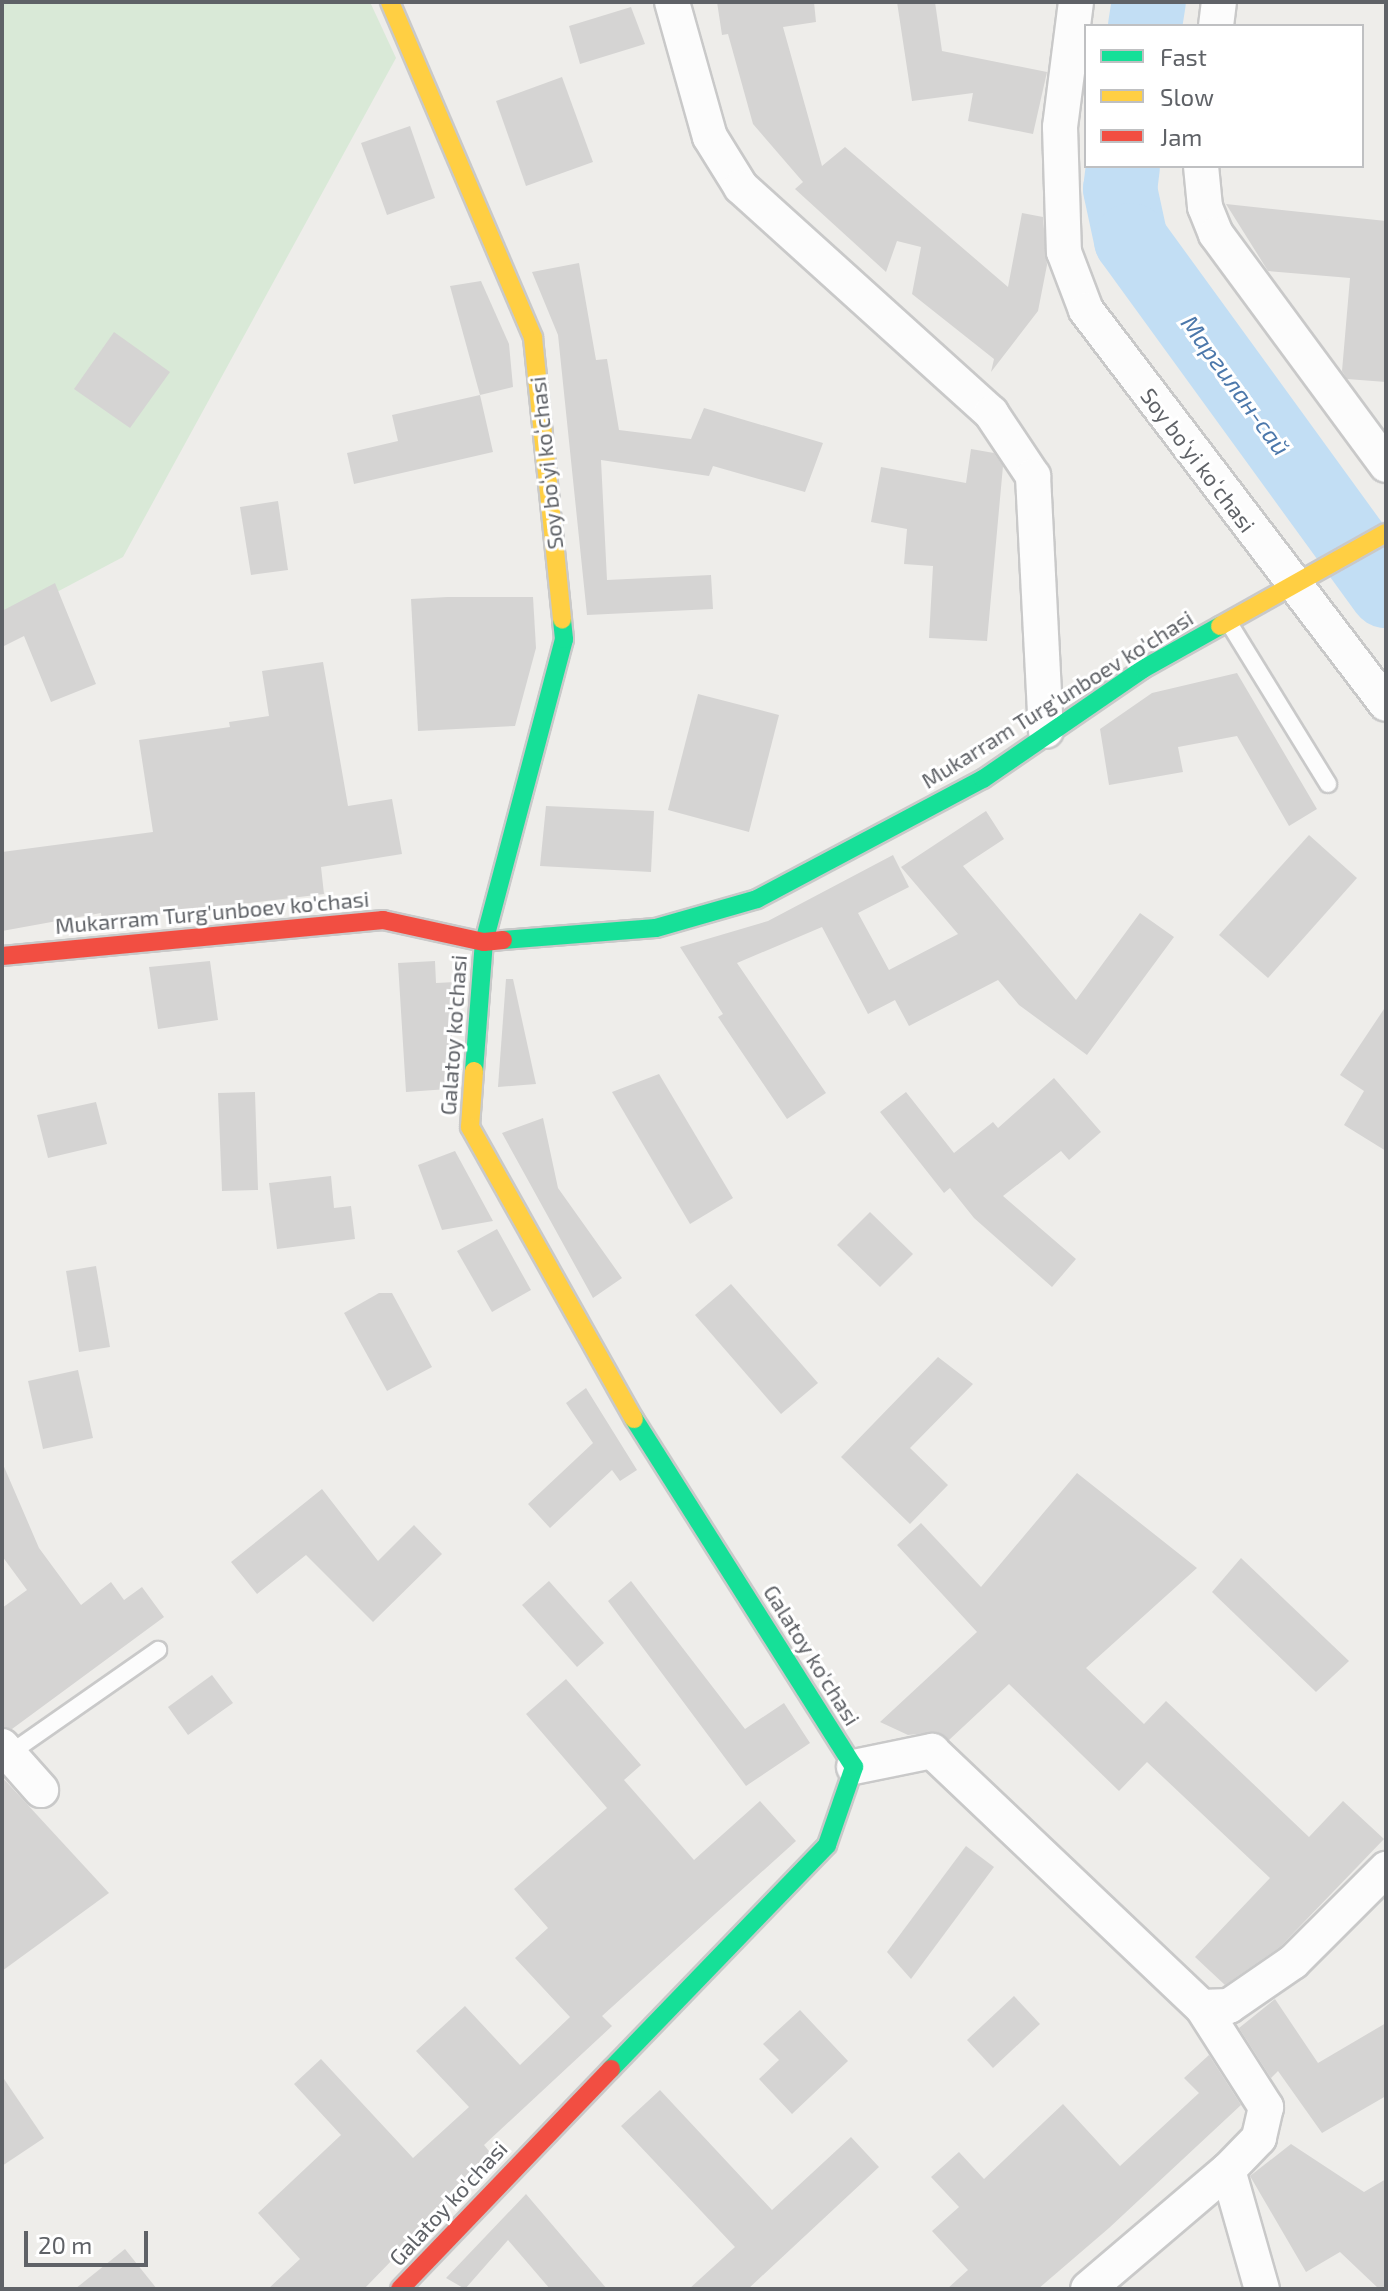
<!DOCTYPE html>
<meta charset="utf-8">
<style>
body{margin:0}
#map{position:relative;width:1388px;height:2291px;overflow:hidden;background:#eeedea;font-family:"Exo 2",sans-serif}
div>[style]{position:absolute}
[style*='--x']{left:calc(var(--x)*1px);top:calc(var(--y)*1px);width:calc(var(--w)*1px);rotate:calc(var(--a)*1deg)}
.green>*{inset:0;background:#d9e9d7}
.river>*{height:74px;margin:-37px;padding:0 37px;transform-origin:37px;border-radius:37px;background:#c2def4}
.building>*{inset:0;background:#d5d4d3}
.roads{filter:drop-shadow(2px 0 #c9c9c9) drop-shadow(-2px 0 #c9c9c9) drop-shadow(0 2px #c9c9c9) drop-shadow(0 -2px #c9c9c9)}
.lane>*{height:16px;margin:-8px;padding:0 8px;transform-origin:8px;border-radius:8px;background:#fcfcfc}
.street>*{height:34px;margin:-17px;padding:0 17px;transform-origin:17px;border-radius:17px;background:#fcfcfc}
.fast>*{height:18px;margin:-9px;padding:0 9px;transform-origin:9px;border-radius:9px;background:#16e098}
.slow>*{height:18px;margin:-9px;padding:0 9px;transform-origin:9px;border-radius:9px;background:#ffcf43}
.jam>*{height:18px;margin:-9px;padding:0 9px;transform-origin:9px;border-radius:9px;background:#f24e42}
span{translate:-50% -50%;white-space:nowrap;text-align:center;line-height:1.15;-webkit-text-stroke:6px #fff;paint-order:stroke}
.street-label{font-size:22px;color:#5f6267}
.water-label{font-size:24px;color:#4c78ab;font-style:italic}
.frame{position:absolute;inset:0;border:4px solid #5f6267;pointer-events:none}
.legend{position:absolute;left:1084px;top:24px;width:280px;height:144px;box-sizing:border-box;background:#fff;border:2px solid #bfc0c2;margin:0;padding:10px 14px;list-style:none;font-size:24px;color:#5f6267}
.legend li{display:flex;align-items:center;gap:16px;height:40px}
.legend b{width:40px;border:2px solid #bfc0c2}
.scale{position:absolute;left:24px;top:2231px;width:124px;height:36px;box-sizing:border-box;border:4px solid #5f6267;border-top:0;padding-left:10px;font-size:24px;line-height:28px;white-space:nowrap;color:#5f6267;-webkit-text-stroke:6px #fff;paint-order:stroke}
</style>
<div id="map">
<div class="green">
<div style="clip-path:polygon(2px 2px,370px 2px,396px 58px,123px 557px,2px 621px)"></div>
</div>
<div class="river">
<div style="--x:1145;--y:26;--w:24;--a:-81"></div>
<div style="--x:1123;--y:166;--w:23;--a:97"></div>
<div style="--x:1120;--y:189;--w:52;--a:77.8"></div>
<div style="--x:1131;--y:240;--w:434;--a:54"></div>
</div>
<div class="building">
<div style="clip-path:polygon(717px 2px,814px 2px,816px 22px,783px 27px,822px 166px,845px 147px,1008px 287px,1022px 213px,1043px 217px,1047px 265px,1038px 311px,991px 372px,994px 359px,912px 294px,921px 247px,897px 241px,886px 272px,795px 189px,803px 182px,753px 124px,728px 34px,722px 35px)"></div>
<div style="clip-path:polygon(897px 2px,935px 2px,942px 51px,1047px 72px,1033px 134px,968px 121px,973px 93px,912px 101px)"></div>
<div style="clip-path:polygon(631px 7px,645px 44px,580px 64px,569px 26px)"></div>
<div style="clip-path:polygon(562px 77px,593px 162px,526px 186px,496px 101px)"></div>
<div style="clip-path:polygon(410px 126px,435px 198px,387px 215px,361px 143px)"></div>
<div style="clip-path:polygon(1226px 204px,1386px 221px,1386px 382px,1347px 379px,1342px 371px,1350px 278px,1268px 271px)"></div>
<div style="clip-path:polygon(579px 263px,596px 360px,607px 359px,619px 430px,691px 439px,704px 408px,823px 443px,805px 492px,713px 466px,709px 476px,601px 460px,607px 580px,711px 575px,713px 609px,587px 615px,558px 335px,532px 272px)"></div>
<div style="clip-path:polygon(481px 281px,509px 344px,513px 387px,480px 395px,450px 286px)"></div>
<div style="clip-path:polygon(114px 332px,170px 372px,130px 428px,74px 389px)"></div>
<div style="clip-path:polygon(480px 395px,493px 452px,354px 484px,347px 453px,398px 441px,392px 415px)"></div>
<div style="clip-path:polygon(971px 449px,994px 453px,1003px 466px,987px 641px,929px 638px,933px 566px,904px 564px,907px 529px,871px 522px,881px 467px,966px 483px)"></div>
<div style="clip-path:polygon(278px 501px,288px 570px,251px 575px,240px 507px)"></div>
<div style="clip-path:polygon(55px 583px,96px 684px,51px 702px,24px 636px,2px 647px,2px 611px)"></div>
<div style="clip-path:polygon(447px 597px,533px 597px,536px 648px,515px 726px,418px 731px,411px 599px)"></div>
<div style="clip-path:polygon(323px 662px,348px 806px,392px 799px,402px 854px,321px 867px,324px 894px,102px 921px,101px 913px,2px 931px,2px 852px,153px 832px,139px 740px,230px 727px,229px 722px,269px 716px,262px 671px)"></div>
<div style="clip-path:polygon(1237px 673px,1317px 809px,1289px 826px,1237px 736px,1178px 747px,1183px 772px,1109px 785px,1100px 729px,1152px 693px)"></div>
<div style="clip-path:polygon(698px 694px,779px 715px,749px 832px,668px 810px)"></div>
<div style="clip-path:polygon(546px 806px,654px 811px,651px 872px,540px 866px)"></div>
<div style="clip-path:polygon(986px 811px,1004px 839px,963px 866px,1076px 1000px,1140px 913px,1174px 937px,1087px 1055px,1019px 1005px,998px 980px,909px 1026px,895px 1000px,868px 1014px,822px 927px,737px 963px,826px 1093px,787px 1119px,718px 1017px,723px 1014px,680px 947px,768px 921px,893px 855px,909px 887px,858px 913px,889px 970px,958px 934px,901px 867px)"></div>
<div style="clip-path:polygon(1309px 835px,1357px 878px,1268px 978px,1219px 935px)"></div>
<div style="clip-path:polygon(210px 961px,218px 1020px,158px 1029px,149px 967px)"></div>
<div style="clip-path:polygon(435px 961px,436px 983px,456px 982px,448px 1089px,406px 1092px,398px 963px)"></div>
<div style="clip-path:polygon(506px 979px,513px 979px,536px 1084px,498px 1087px)"></div>
<div style="clip-path:polygon(1386px 1006px,1386px 1151px,1344px 1125px,1364px 1091px,1340px 1075px)"></div>
<div style="clip-path:polygon(659px 1074px,733px 1198px,690px 1224px,612px 1092px)"></div>
<div style="clip-path:polygon(1054px 1078px,1101px 1132px,1069px 1160px,1061px 1151px,1003px 1196px,1076px 1259px,1052px 1287px,974px 1218px,950px 1188px,944px 1193px,880px 1112px,906px 1092px,954px 1153px,993px 1122px,998px 1128px)"></div>
<div style="clip-path:polygon(255px 1092px,258px 1190px,222px 1191px,218px 1093px)"></div>
<div style="clip-path:polygon(96px 1102px,107px 1144px,48px 1158px,37px 1115px)"></div>
<div style="clip-path:polygon(543px 1118px,558px 1188px,622px 1278px,593px 1298px,502px 1133px)"></div>
<div style="clip-path:polygon(455px 1151px,493px 1221px,442px 1230px,418px 1165px)"></div>
<div style="clip-path:polygon(331px 1176px,334px 1208px,351px 1206px,355px 1239px,277px 1249px,269px 1183px)"></div>
<div style="clip-path:polygon(870px 1212px,913px 1254px,880px 1287px,837px 1245px)"></div>
<div style="clip-path:polygon(497px 1229px,531px 1290px,492px 1312px,457px 1251px)"></div>
<div style="clip-path:polygon(96px 1266px,110px 1347px,79px 1352px,66px 1271px)"></div>
<div style="clip-path:polygon(731px 1284px,818px 1383px,781px 1414px,695px 1315px)"></div>
<div style="clip-path:polygon(379px 1293px,392px 1293px,432px 1367px,387px 1391px,344px 1313px)"></div>
<div style="clip-path:polygon(938px 1357px,973px 1384px,910px 1448px,948px 1485px,910px 1524px,841px 1457px)"></div>
<div style="clip-path:polygon(78px 1370px,93px 1438px,43px 1449px,28px 1381px)"></div>
<div style="clip-path:polygon(586px 1388px,637px 1470px,620px 1481px,612px 1470px,550px 1528px,528px 1504px,593px 1443px,566px 1403px)"></div>
<div style="clip-path:polygon(2px 1462px,39px 1548px,81px 1605px,111px 1582px,124px 1600px,142px 1587px,164px 1617px,12px 1729px,2px 1727px,2px 1608px,27px 1590px,2px 1556px)"></div>
<div style="clip-path:polygon(1077px 1473px,1197px 1568px,1086px 1668px,1144px 1724px,1166px 1701px,1309px 1837px,1343px 1801px,1384px 1839px,1280px 1947px,1225px 1985px,1195px 1957px,1270px 1878px,1147px 1762px,1119px 1791px,1009px 1684px,949px 1740px,937px 1732px,908px 1735px,880px 1722px,977px 1632px,897px 1545px,921px 1523px,981px 1587px)"></div>
<div style="clip-path:polygon(322px 1489px,378px 1561px,414px 1525px,442px 1554px,373px 1622px,306px 1555px,257px 1594px,231px 1562px)"></div>
<div style="clip-path:polygon(1241px 1558px,1349px 1661px,1316px 1692px,1212px 1592px)"></div>
<div style="clip-path:polygon(549px 1581px,604px 1643px,577px 1667px,522px 1605px)"></div>
<div style="clip-path:polygon(631px 1581px,745px 1729px,784px 1703px,810px 1743px,746px 1786px,608px 1601px)"></div>
<div style="clip-path:polygon(212px 1675px,233px 1703px,188px 1735px,168px 1707px)"></div>
<div style="clip-path:polygon(566px 1679px,641px 1765px,624px 1780px,694px 1860px,760px 1801px,796px 1841px,602px 2016px,612px 2026px,484px 2145px,493px 2156px,364px 2289px,268px 2289px,300px 2259px,258px 2213px,341px 2135px,294px 2084px,321px 2059px,413px 2158px,469px 2107px,416px 2051px,465px 2006px,520px 2065px,570px 2017px,515px 1958px,548px 1928px,514px 1889px,607px 1808px,526px 1714px)"></div>
<div style="clip-path:polygon(2px 1777px,109px 1893px,2px 1971px)"></div>
<div style="clip-path:polygon(966px 1846px,994px 1867px,911px 1979px,887px 1952px)"></div>
<div style="clip-path:polygon(1014px 1996px,1040px 2024px,993px 2068px,967px 2040px)"></div>
<div style="clip-path:polygon(1275px 1999px,1318px 2063px,1386px 2023px,1386px 2096px,1322px 2133px,1278px 2071px,1271px 2078px,1239px 2028px)"></div>
<div style="clip-path:polygon(800px 2010px,848px 2061px,792px 2114px,759px 2079px,779px 2060px,763px 2044px)"></div>
<div style="clip-path:polygon(1209px 2055px,1241px 2105px,1109px 2228px,1038px 2289px,947px 2289px,968px 2270px,932px 2231px,959px 2207px,931px 2177px,959px 2152px,984px 2179px,1063px 2104px,1120px 2166px,1199px 2093px,1184px 2078px)"></div>
<div style="clip-path:polygon(2px 2076px,44px 2138px,2px 2166px)"></div>
<div style="clip-path:polygon(660px 2090px,772px 2210px,851px 2137px,879px 2167px,748px 2289px,689px 2289px,735px 2247px,621px 2126px)"></div>
<div style="clip-path:polygon(1291px 2144px,1364px 2192px,1386px 2179px,1386px 2289px,1379px 2289px,1340px 2252px,1306px 2272px,1250px 2176px)"></div>
<div style="clip-path:polygon(526px 2194px,607px 2289px,550px 2289px,508px 2240px,465px 2289px,446px 2278px)"></div>
<div style="clip-path:polygon(125px 2249px,157px 2289px,75px 2289px)"></div>
</div>
<div class="roads">
<div class="lane">
<div style="--x:1229;--y:623;--w:189;--a:58.4"></div>
<div style="--x:9;--y:1754;--w:182;--a:-34.9"></div>
</div>
<div class="street">
<div style="--x:672;--y:2;--w:140;--a:74.3"></div>
<div style="--x:710;--y:137;--w:59;--a:58.2"></div>
<div style="--x:741;--y:187;--w:337;--a:42.1"></div>
<div style="--x:991;--y:413;--w:76;--a:56.3"></div>
<div style="--x:1033;--y:476;--w:255;--a:87.1"></div>
<div style="--x:1076;--y:2;--w:126;--a:97.3"></div>
<div style="--x:1060;--y:127;--w:125;--a:88.2"></div>
<div style="--x:1064;--y:252;--w:62;--a:69.2"></div>
<div style="--x:1086;--y:310;--w:495;--a:52.7"></div>
<div style="--x:1216;--y:26;--w:24;--a:-83"></div>
<div style="--x:1201;--y:166;--w:41;--a:84.4"></div>
<div style="--x:1205;--y:207;--w:29;--a:68"></div>
<div style="--x:1216;--y:234;--w:287;--a:53.6"></div>
<div style="--x:2;--y:1746;--w:59;--a:48.4"></div>
<div style="--x:854;--y:1767;--w:80;--a:-11.6"></div>
<div style="--x:932;--y:1751;--w:372;--a:43.5"></div>
<div style="--x:1202;--y:2007;--w:27;--a:-2"></div>
<div style="--x:1229;--y:2006;--w:78;--a:-34.5"></div>
<div style="--x:1293;--y:1962;--w:132;--a:-45"></div>
<div style="--x:1202;--y:2007;--w:119;--a:57.4"></div>
<div style="--x:1266;--y:2107;--w:32;--a:103"></div>
<div style="--x:1259;--y:2138;--w:45;--a:134.1"></div>
<div style="--x:1228;--y:2170;--w:124;--a:74.1"></div>
<div style="--x:1088;--y:2289;--w:184;--a:-40.4"></div>
</div>
<div class="fast">
<div style="--x:503;--y:940;--w:153;--a:-4.5"></div>
<div style="--x:656;--y:928;--w:105;--a:-16"></div>
<div style="--x:757;--y:899;--w:256;--a:-28"></div>
<div style="--x:983;--y:779;--w:194;--a:-34.5"></div>
<div style="--x:1143;--y:669;--w:88;--a:-29.2"></div>
<div style="--x:474;--y:1071;--w:129;--a:-85.6"></div>
<div style="--x:484;--y:942;--w:313;--a:-75.2"></div>
<div style="--x:564;--y:639;--w:19;--a:-96"></div>
<div style="--x:611;--y:2069;--w:311;--a:-46"></div>
<div style="--x:827;--y:1845;--w:83;--a:-70.9"></div>
<div style="--x:854;--y:1767;--w:412;--a:-122.3"></div>
</div>
<div class="slow">
<div style="--x:390;--y:2;--w:365;--a:66.9"></div>
<div style="--x:533;--y:338;--w:283;--a:84.1"></div>
<div style="--x:1220;--y:626;--w:190;--a:-29.3"></div>
<div style="--x:474;--y:1071;--w:56;--a:94.1"></div>
<div style="--x:470;--y:1127;--w:335;--a:60.7"></div>
</div>
<div class="jam">
<div style="--x:2;--y:956;--w:383;--a:-5.4"></div>
<div style="--x:383;--y:920;--w:103;--a:12.3"></div>
<div style="--x:484;--y:942;--w:19;--a:-6"></div>
<div style="--x:400;--y:2289;--w:305;--a:-46.2"></div>
</div>
</div>
<div class="street-label">
<span style="left:1198px;top:460px;rotate:53deg">Soy boʻyi koʻchasi</span>
<span style="left:546px;top:463px;rotate:-96deg">Soy boʻyi koʻchasi</span>
<span style="left:1057px;top:699px;rotate:-32deg">Mukarram Turg'unboev ko'chasi</span>
<span style="left:212px;top:912px;rotate:-5deg">Mukarram Turg'unboev ko'chasi</span>
<span style="left:453px;top:1035px;rotate:-86deg">Galatoy ko'chasi</span>
<span style="left:812px;top:1655px;rotate:58deg">Galatoy ko'chasi</span>
<span style="left:448px;top:2203px;rotate:-47deg">Galatoy ko'chasi</span>
</div>
<div class="water-label">
<span style="left:1236px;top:385px;rotate:54deg">Маргилан-сай</span>
</div>
<div class="frame"></div>
<ul class="legend">
<li><b style="height:10px;background:#16e098"></b>Fast</li>
<li><b style="height:10px;background:#ffcf43"></b>Slow</li>
<li><b style="height:10px;background:#f24e42"></b>Jam</li>
</ul>
<div class="scale">20 m</div>
</div>
